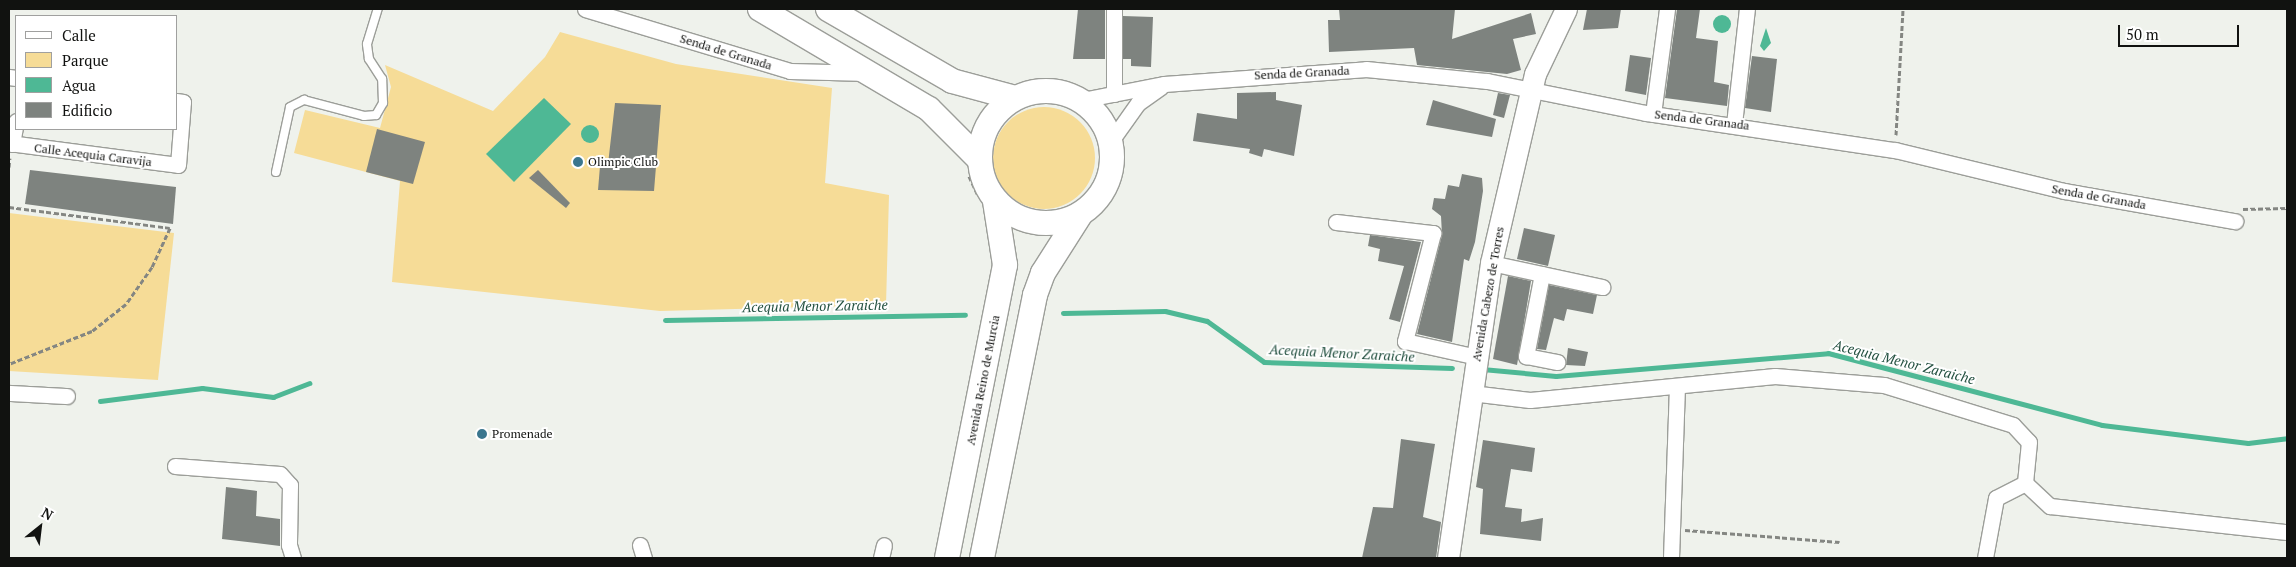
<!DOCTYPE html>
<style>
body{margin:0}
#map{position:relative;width:2296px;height:567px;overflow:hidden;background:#eff2ec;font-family:"PT Serif",serif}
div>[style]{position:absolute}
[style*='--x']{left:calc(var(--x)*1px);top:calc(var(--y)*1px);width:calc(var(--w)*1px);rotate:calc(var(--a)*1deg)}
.green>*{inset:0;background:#f6dc97}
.round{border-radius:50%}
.water>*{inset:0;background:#4eb895}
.stream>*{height:5px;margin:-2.5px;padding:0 2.5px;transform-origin:2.5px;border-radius:2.5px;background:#4eb895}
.building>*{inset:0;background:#7e837f}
.path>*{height:3px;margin-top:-1.5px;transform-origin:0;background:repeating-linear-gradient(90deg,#848682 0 5px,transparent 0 7.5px)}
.roads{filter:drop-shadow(1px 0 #9c9e99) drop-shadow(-1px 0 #9c9e99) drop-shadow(0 1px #9c9e99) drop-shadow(0 -1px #9c9e99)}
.lane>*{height:8px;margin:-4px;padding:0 4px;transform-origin:4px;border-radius:4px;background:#fff}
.street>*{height:15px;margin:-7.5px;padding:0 7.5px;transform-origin:7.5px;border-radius:7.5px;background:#fff}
.secondary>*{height:21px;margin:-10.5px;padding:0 10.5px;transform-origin:10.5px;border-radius:10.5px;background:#fff}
.primary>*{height:24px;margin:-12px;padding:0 12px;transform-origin:12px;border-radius:12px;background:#fff}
.primary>.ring{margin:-12px;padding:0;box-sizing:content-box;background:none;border:24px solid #fff;border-radius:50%}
.dots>*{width:14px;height:14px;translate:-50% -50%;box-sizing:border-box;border:2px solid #fff;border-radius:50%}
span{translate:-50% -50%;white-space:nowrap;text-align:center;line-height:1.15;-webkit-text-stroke:4px #fff;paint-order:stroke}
.street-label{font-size:12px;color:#111210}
.poi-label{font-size:12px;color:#111210}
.left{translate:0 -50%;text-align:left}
.water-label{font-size:14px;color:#245141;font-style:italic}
.frame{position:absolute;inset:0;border:10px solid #111210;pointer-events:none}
.legend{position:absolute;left:15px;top:15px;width:162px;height:115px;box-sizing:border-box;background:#fff;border:1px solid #a0a09f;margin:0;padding:6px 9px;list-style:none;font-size:15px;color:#111210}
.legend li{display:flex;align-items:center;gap:10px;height:25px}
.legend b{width:25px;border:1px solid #a0a09f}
.north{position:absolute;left:15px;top:502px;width:50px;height:50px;-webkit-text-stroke:4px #fff;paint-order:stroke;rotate:29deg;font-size:14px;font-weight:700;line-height:20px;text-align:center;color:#111210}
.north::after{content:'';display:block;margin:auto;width:18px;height:22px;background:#111210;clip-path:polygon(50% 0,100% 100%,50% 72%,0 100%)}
.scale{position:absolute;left:2118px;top:25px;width:121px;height:22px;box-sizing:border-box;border:2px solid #111210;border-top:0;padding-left:6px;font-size:15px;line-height:18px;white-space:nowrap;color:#111210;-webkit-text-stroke:4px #fff;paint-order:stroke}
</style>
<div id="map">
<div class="green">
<div style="clip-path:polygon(560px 32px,676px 64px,832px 88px,825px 183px,889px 195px,886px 305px,660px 311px,392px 282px,400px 181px,294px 153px,305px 110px,380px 128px,391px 87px,385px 65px,493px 111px,545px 57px)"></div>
<div class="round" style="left:993px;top:107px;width:102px;height:102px"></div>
<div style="clip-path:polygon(9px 213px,174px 233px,158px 380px,9px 371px)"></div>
</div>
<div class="water">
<div class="round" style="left:1713px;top:15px;width:18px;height:18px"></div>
<div style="clip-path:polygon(1766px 28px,1771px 43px,1764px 51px,1760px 46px)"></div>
<div style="clip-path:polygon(544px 98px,571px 124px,514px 182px,486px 154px)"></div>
<div class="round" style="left:581px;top:125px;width:18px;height:18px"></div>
</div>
<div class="stream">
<div style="--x:1063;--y:313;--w:102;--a:-1.1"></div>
<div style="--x:1165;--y:311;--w:43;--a:13.4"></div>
<div style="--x:1207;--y:321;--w:70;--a:35.7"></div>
<div style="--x:1264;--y:362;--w:188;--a:1.8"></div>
<div style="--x:665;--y:320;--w:300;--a:-1"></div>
<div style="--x:1482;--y:369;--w:74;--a:5.4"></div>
<div style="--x:1556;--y:376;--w:273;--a:-4.8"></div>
<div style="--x:1828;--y:353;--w:283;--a:14.7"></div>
<div style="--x:2102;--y:425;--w:147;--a:7"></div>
<div style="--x:2248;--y:443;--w:39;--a:-7"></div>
<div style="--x:100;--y:401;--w:103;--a:-7.3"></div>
<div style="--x:202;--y:388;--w:72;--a:7.2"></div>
<div style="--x:273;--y:397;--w:39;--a:-21"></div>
</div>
<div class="building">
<div style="clip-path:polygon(1078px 9px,1105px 9px,1105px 59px,1073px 59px)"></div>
<div style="clip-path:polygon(1339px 9px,1455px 9px,1452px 39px,1531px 13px,1536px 34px,1513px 39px,1521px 70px,1507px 74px,1417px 65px,1414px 48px,1329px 52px,1328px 20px,1340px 20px)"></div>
<div style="clip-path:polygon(1587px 9px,1621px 9px,1618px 28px,1583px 30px)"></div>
<div style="clip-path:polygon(1677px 9px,1700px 9px,1696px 38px,1718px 41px,1714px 82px,1729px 85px,1727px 106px,1665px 98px)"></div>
<div style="clip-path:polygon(1123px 16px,1153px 17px,1151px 67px,1131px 66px,1131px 59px,1123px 59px)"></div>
<div style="clip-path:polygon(1630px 55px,1651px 58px,1646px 95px,1625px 91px)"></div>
<div style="clip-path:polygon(1752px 56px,1777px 59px,1771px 112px,1745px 108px)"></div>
<div style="clip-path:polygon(1276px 92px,1276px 100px,1302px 105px,1294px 156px,1264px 149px,1262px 157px,1249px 153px,1250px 149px,1193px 141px,1197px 113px,1237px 119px,1237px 93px)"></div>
<div style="clip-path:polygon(1498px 93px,1510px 95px,1504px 118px,1493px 115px)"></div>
<div style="clip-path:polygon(1433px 100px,1496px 119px,1492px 137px,1426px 125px)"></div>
<div style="clip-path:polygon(615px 103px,661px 105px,654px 191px,598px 190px,600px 166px,608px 164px)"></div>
<div style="clip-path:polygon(377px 129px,425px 142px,413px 184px,366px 172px)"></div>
<div style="clip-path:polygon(30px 170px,176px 187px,173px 224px,25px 204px)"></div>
<div style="clip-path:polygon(538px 170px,570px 203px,566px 208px,529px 178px)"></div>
<div style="clip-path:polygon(1462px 174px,1482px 178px,1483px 191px,1475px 242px,1469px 261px,1464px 259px,1452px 342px,1417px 334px,1442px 235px,1441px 216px,1432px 209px,1434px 198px,1445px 199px,1448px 185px,1459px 187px)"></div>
<div style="clip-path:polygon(1524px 228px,1555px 235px,1548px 266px,1517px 259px)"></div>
<div style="clip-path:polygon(1370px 235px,1421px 242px,1400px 322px,1389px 319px,1404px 266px,1378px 261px,1380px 249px,1368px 246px)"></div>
<div style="clip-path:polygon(1508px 276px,1531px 281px,1517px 365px,1493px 359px)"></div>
<div style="clip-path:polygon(1549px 285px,1597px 295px,1593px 314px,1567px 309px,1564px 321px,1554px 318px,1546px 350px,1537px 349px)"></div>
<div style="clip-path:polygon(1568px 348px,1588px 352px,1585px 366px,1566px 365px)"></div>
<div style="clip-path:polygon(1401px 439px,1435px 444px,1423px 517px,1441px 522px,1436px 558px,1362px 558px,1373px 507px,1393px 508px)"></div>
<div style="clip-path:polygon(1483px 440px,1535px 448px,1532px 472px,1511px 469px,1505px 507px,1522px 509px,1521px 522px,1543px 518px,1541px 541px,1480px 534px,1483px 489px,1476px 487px)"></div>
<div style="clip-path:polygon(226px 487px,257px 491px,256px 516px,280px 519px,280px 546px,222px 539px)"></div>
</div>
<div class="path">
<div style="--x:1896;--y:135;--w:126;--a:-86.8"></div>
<div style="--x:9;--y:167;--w:9;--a:-84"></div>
<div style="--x:969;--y:176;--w:21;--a:65"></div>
<div style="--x:9;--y:207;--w:162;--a:7.4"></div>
<div style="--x:170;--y:228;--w:43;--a:114.8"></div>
<div style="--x:152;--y:267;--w:45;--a:125.1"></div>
<div style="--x:126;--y:304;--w:43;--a:141.5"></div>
<div style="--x:92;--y:331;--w:89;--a:158.3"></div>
<div style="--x:2243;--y:209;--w:44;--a:-1.3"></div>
<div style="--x:1685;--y:530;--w:155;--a:4.4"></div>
</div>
<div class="roads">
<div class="lane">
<div style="--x:276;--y:172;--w:66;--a:-77.8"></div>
<div style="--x:290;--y:107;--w:16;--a:-27"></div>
<div style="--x:304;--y:100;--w:62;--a:14.9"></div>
<div style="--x:364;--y:116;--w:12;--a:-5"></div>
<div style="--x:376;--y:115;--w:14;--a:-60"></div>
<div style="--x:383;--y:103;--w:24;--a:-92"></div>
<div style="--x:382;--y:79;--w:24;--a:-123"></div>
<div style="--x:369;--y:59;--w:15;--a:-98"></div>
<div style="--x:367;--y:44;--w:37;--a:-73"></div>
</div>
<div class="street">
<div style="--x:585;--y:9;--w:214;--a:16.8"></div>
<div style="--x:790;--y:71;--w:78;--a:1.5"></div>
<div style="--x:1114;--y:9;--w:85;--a:90"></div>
<div style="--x:9;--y:77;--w:7;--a:8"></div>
<div style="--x:1082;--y:100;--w:84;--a:-11"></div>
<div style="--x:1164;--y:84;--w:203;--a:-4.2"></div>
<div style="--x:1366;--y:69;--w:122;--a:5.7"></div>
<div style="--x:1487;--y:81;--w:162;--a:11.4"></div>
<div style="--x:1646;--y:113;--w:252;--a:8.5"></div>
<div style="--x:1895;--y:150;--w:174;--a:13.6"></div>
<div style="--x:2064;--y:191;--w:174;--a:10"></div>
<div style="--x:1653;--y:114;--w:106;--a:-82.4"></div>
<div style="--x:1734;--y:124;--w:116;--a:-83.6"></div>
<div style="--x:1111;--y:141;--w:47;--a:-54.6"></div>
<div style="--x:1138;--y:103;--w:28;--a:-35"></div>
<div style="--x:9;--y:143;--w:170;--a:7.4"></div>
<div style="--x:178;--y:165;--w:63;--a:-85.5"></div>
<div style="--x:183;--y:102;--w:7;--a:-172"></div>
<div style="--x:12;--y:144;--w:23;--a:-80"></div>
<div style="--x:1336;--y:222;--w:98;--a:6.5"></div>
<div style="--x:1433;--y:233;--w:112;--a:104.5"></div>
<div style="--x:1405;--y:341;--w:74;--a:12.5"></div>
<div style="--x:1491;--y:263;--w:114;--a:12.2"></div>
<div style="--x:1542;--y:274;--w:84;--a:101"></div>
<div style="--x:1526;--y:356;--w:32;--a:11"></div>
<div style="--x:9;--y:393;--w:58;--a:3"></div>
<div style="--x:1471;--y:393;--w:59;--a:6.8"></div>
<div style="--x:1530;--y:400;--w:246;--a:-5.6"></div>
<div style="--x:1775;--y:376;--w:109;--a:4.7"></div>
<div style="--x:1884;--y:385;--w:135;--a:17.2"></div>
<div style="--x:2013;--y:425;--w:23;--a:47"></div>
<div style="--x:2029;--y:442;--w:41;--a:95.6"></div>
<div style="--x:2025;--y:483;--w:34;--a:43"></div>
<div style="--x:2050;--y:506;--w:238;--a:6.3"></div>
<div style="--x:175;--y:466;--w:105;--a:4.4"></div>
<div style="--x:280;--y:474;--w:15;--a:48"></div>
<div style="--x:290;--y:485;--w:60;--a:91"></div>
<div style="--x:289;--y:545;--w:14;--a:73"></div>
<div style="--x:640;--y:545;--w:14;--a:73"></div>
<div style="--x:881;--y:558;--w:13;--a:-77"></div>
<div style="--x:1671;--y:558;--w:171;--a:-88"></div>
<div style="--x:1985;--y:558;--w:61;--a:-79.6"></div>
<div style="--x:1996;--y:498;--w:33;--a:-27"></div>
</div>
<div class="secondary">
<div style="--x:1448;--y:558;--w:298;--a:-81.7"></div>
<div style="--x:1491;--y:263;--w:194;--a:-76.9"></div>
<div style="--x:1535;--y:74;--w:72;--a:-64.5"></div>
</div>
<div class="primary">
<div style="--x:760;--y:9;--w:196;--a:30.6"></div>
<div style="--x:929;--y:109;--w:71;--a:45"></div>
<div style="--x:828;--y:9;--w:143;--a:30.1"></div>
<div style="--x:952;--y:81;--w:65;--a:15.1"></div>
<div class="ring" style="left:980px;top:91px;width:108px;height:108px"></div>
<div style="--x:947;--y:558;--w:299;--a:-78.8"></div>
<div style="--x:1005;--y:265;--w:65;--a:-98.9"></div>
<div style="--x:982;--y:558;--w:268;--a:-78.6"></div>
<div style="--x:1035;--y:295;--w:23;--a:-70"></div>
<div style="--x:1043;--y:273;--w:69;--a:-57.5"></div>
</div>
</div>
<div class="dots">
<div style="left:578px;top:162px;background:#3a768e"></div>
<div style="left:482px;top:434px;background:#3a768e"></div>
</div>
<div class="street-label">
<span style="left:726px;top:52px;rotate:17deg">Senda de Granada</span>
<span style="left:1302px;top:73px;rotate:-3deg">Senda de Granada</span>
<span style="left:1702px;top:120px;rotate:7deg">Senda de Granada</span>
<span style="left:93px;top:155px;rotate:7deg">Calle Acequia Caravija</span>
<span style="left:2099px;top:197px;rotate:10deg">Senda de Granada</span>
<span style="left:1488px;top:294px;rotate:-80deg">Avenida Cabezo de Torres</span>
<span style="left:983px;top:380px;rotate:-79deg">Avenida Reino de Murcia</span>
</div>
<div class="poi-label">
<span class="left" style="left:588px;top:162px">Olimpic Club</span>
<span class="left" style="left:492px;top:434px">Promenade</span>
</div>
<div class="water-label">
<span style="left:815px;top:306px;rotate:-1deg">Acequia Menor Zaraiche</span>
<span style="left:1342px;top:353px;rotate:3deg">Acequia Menor Zaraiche</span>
<span style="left:1904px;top:362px;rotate:14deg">Acequia Menor Zaraiche</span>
</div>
<div class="frame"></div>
<ul class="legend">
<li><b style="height:6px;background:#fff"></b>Calle</li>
<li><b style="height:14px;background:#f6dc97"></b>Parque</li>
<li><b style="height:14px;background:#4eb895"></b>Agua</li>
<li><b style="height:14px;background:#7e837f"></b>Edificio</li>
</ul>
<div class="north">N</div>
<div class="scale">50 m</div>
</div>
